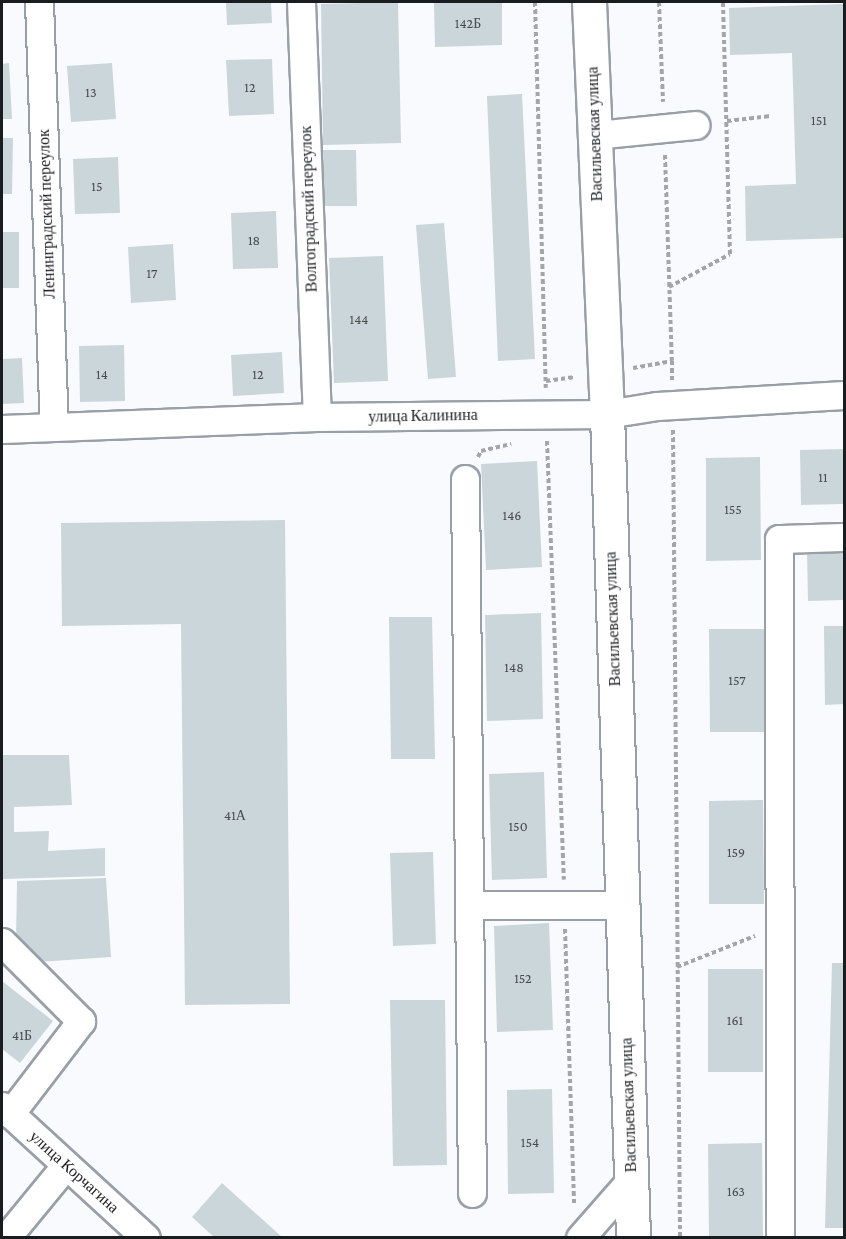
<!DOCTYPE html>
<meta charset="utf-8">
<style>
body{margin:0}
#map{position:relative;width:846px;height:1239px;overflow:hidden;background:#f8fafe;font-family:"Crimson Pro",serif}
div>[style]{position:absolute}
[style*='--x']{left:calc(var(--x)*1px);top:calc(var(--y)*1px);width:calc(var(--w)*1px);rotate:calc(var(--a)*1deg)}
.building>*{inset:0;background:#cbd6da}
.path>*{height:4px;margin-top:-2px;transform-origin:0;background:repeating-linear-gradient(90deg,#a3a6a9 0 4.5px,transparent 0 7.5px)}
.roads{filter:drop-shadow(2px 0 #999fa7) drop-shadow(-2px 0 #999fa7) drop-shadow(0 2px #999fa7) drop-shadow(0 -2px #999fa7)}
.minor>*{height:27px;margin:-13.5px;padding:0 13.5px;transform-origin:13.5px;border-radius:13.5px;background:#fff}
.major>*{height:33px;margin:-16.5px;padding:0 16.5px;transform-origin:16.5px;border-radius:16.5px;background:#fff}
span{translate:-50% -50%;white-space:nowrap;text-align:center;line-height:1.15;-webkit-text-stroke:5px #fff;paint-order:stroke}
.number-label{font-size:14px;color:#464b4e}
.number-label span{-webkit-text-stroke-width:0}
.street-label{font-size:16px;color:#1a1d1f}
.frame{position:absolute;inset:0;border:3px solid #1a1d1f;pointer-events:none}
</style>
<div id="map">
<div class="building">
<div style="clip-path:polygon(226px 2px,271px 2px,272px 23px,227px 25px)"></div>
<div style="clip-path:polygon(398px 2px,401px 143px,323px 145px,321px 4px)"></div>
<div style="clip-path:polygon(434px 2px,502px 2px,502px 45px,435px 47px)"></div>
<div style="clip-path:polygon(844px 4px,844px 238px,746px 241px,745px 186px,796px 184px,792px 53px,730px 55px,729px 8px)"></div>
<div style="clip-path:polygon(272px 59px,274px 114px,229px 116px,226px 60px)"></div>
<div style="clip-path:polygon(9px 63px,12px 119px,2px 119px,2px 64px)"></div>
<div style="clip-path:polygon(112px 63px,116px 119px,71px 122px,67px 66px)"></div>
<div style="clip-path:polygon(522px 94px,535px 359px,498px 361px,487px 96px)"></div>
<div style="clip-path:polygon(2px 138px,13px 138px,12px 194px,2px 194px)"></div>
<div style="clip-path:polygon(323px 150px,356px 150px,357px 206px,324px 206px)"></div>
<div style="clip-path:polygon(118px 157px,120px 213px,75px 214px,73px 159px)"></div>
<div style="clip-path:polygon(276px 211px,278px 268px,233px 269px,231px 213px)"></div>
<div style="clip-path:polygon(444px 223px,456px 377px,428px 379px,416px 225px)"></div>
<div style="clip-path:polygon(2px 232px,19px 232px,19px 288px,2px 288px)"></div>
<div style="clip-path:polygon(173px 244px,176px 300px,131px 303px,128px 247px)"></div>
<div style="clip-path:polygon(383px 256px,388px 381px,334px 383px,329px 258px)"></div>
<div style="clip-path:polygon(124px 345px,125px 401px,80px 402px,79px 346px)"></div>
<div style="clip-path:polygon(282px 352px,284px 393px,233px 396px,231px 355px)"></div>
<div style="clip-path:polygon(22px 358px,24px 403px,2px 404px,2px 359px)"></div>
<div style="clip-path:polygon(844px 449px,844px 504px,801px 505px,800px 450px)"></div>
<div style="clip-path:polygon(760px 457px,761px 560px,706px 561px,706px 458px)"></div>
<div style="clip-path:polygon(537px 461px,542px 567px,486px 570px,481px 464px)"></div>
<div style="clip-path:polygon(285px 520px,290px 1004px,185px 1005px,181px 624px,62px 626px,61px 523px)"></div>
<div style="clip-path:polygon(844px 548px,844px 600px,808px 601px,807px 549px)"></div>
<div style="clip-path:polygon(541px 613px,543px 719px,487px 721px,485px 615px)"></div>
<div style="clip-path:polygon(389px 617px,432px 617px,435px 759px,391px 759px)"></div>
<div style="clip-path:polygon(824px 626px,844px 626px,844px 704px,825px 705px)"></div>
<div style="clip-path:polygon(709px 629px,764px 629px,764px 732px,710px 732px)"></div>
<div style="clip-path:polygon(2px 755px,69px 755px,72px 805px,14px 807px,14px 832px,49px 831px,48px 851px,105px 848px,105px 876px,2px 879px)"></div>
<div style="clip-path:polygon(544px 772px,547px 878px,492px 880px,489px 774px)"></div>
<div style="clip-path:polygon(763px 800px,764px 904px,709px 904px,709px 801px)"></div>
<div style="clip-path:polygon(433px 852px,436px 944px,393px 946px,390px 853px)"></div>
<div style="clip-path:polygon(106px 878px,111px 957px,38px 962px,16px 941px,17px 881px)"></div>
<div style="clip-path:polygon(549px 923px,553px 1030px,497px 1032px,494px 926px)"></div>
<div style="clip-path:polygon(832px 963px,844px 963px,844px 1228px,825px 1228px)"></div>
<div style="clip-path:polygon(708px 969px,763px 969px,763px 1072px,708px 1072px)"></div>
<div style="clip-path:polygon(2px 981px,53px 1021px,20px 1063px,2px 1049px)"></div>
<div style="clip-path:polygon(390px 1000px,445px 1000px,447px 1165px,393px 1166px)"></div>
<div style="clip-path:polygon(552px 1089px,554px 1193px,508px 1194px,507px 1090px)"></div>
<div style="clip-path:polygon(762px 1143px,763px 1238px,709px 1238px,708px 1144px)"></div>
<div style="clip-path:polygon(222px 1183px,283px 1238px,215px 1238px,192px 1217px)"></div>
</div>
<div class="path">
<div style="--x:535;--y:2;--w:386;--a:88.4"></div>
<div style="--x:659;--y:2;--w:100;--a:87.7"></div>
<div style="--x:727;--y:121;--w:44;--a:-6.5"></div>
<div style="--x:665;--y:155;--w:206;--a:88.1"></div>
<div style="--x:669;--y:287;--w:69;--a:-28.4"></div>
<div style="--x:730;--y:254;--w:252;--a:-91.6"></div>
<div style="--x:633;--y:368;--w:40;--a:-10"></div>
<div style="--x:672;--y:361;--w:19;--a:90"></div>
<div style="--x:546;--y:381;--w:29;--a:-8"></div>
<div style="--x:673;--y:430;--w:808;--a:89.5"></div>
<div style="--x:547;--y:441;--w:439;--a:87.8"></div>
<div style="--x:478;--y:457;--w:7;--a:-63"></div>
<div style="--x:481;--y:451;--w:31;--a:-13"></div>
<div style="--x:565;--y:929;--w:275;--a:88.1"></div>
<div style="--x:677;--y:967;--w:84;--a:-21.7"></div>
</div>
<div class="roads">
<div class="minor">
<div style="--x:39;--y:2;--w:425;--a:88"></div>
<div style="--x:301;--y:2;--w:415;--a:87.8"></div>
<div style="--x:595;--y:135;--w:101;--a:-5.7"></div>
<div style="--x:2;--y:429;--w:315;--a:-2.2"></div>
<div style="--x:317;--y:417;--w:290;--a:-0.6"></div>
<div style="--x:607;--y:414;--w:51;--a:-9.1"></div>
<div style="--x:657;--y:406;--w:187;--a:-3.4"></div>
<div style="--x:465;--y:479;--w:714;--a:89.44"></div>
<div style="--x:470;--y:905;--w:153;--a:0"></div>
<div style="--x:2;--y:942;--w:112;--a:45"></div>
<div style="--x:81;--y:1021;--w:117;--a:127.4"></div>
<div style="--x:2;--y:1106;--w:195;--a:42.5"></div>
<div style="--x:6;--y:1238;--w:94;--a:-50.6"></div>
<div style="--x:580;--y:1238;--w:77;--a:-48.7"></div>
<div style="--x:780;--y:1238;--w:699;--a:-90.08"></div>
<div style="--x:779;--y:539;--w:65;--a:-1.8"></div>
</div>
<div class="major">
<div style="--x:589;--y:2;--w:412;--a:87.5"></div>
<div style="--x:607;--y:414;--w:824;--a:88.19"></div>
</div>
</div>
<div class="number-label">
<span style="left:468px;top:23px">142Б</span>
<span style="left:250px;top:87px">12</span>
<span style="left:91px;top:92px">13</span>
<span style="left:819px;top:120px">151</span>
<span style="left:97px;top:186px">15</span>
<span style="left:254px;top:240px">18</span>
<span style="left:152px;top:273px">17</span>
<span style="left:359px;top:319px">144</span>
<span style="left:102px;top:374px">14</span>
<span style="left:258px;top:374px">12</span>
<span style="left:823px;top:477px">11</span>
<span style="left:733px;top:509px">155</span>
<span style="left:512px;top:515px">146</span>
<span style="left:514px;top:667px">148</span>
<span style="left:737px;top:680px">157</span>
<span style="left:235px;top:815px">41А</span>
<span style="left:518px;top:826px">150</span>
<span style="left:736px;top:852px">159</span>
<span style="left:523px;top:978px">152</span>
<span style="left:735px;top:1020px">161</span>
<span style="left:22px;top:1035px">41Б</span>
<span style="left:530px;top:1142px">154</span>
<span style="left:736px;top:1191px">163</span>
</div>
<div class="street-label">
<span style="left:595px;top:134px;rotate:-92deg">Васильевская улица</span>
<span style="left:309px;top:209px;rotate:-92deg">Волгоградский переулок</span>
<span style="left:47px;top:214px;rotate:-92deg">Ленинградский переулок</span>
<span style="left:423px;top:416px;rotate:-1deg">улица Калинина</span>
<span style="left:613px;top:619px;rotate:-92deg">Васильевская улица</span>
<span style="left:629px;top:1105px;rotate:-92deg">Васильевская улица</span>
<span style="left:74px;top:1172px;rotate:42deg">улица Корчагина</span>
</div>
<div class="frame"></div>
</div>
